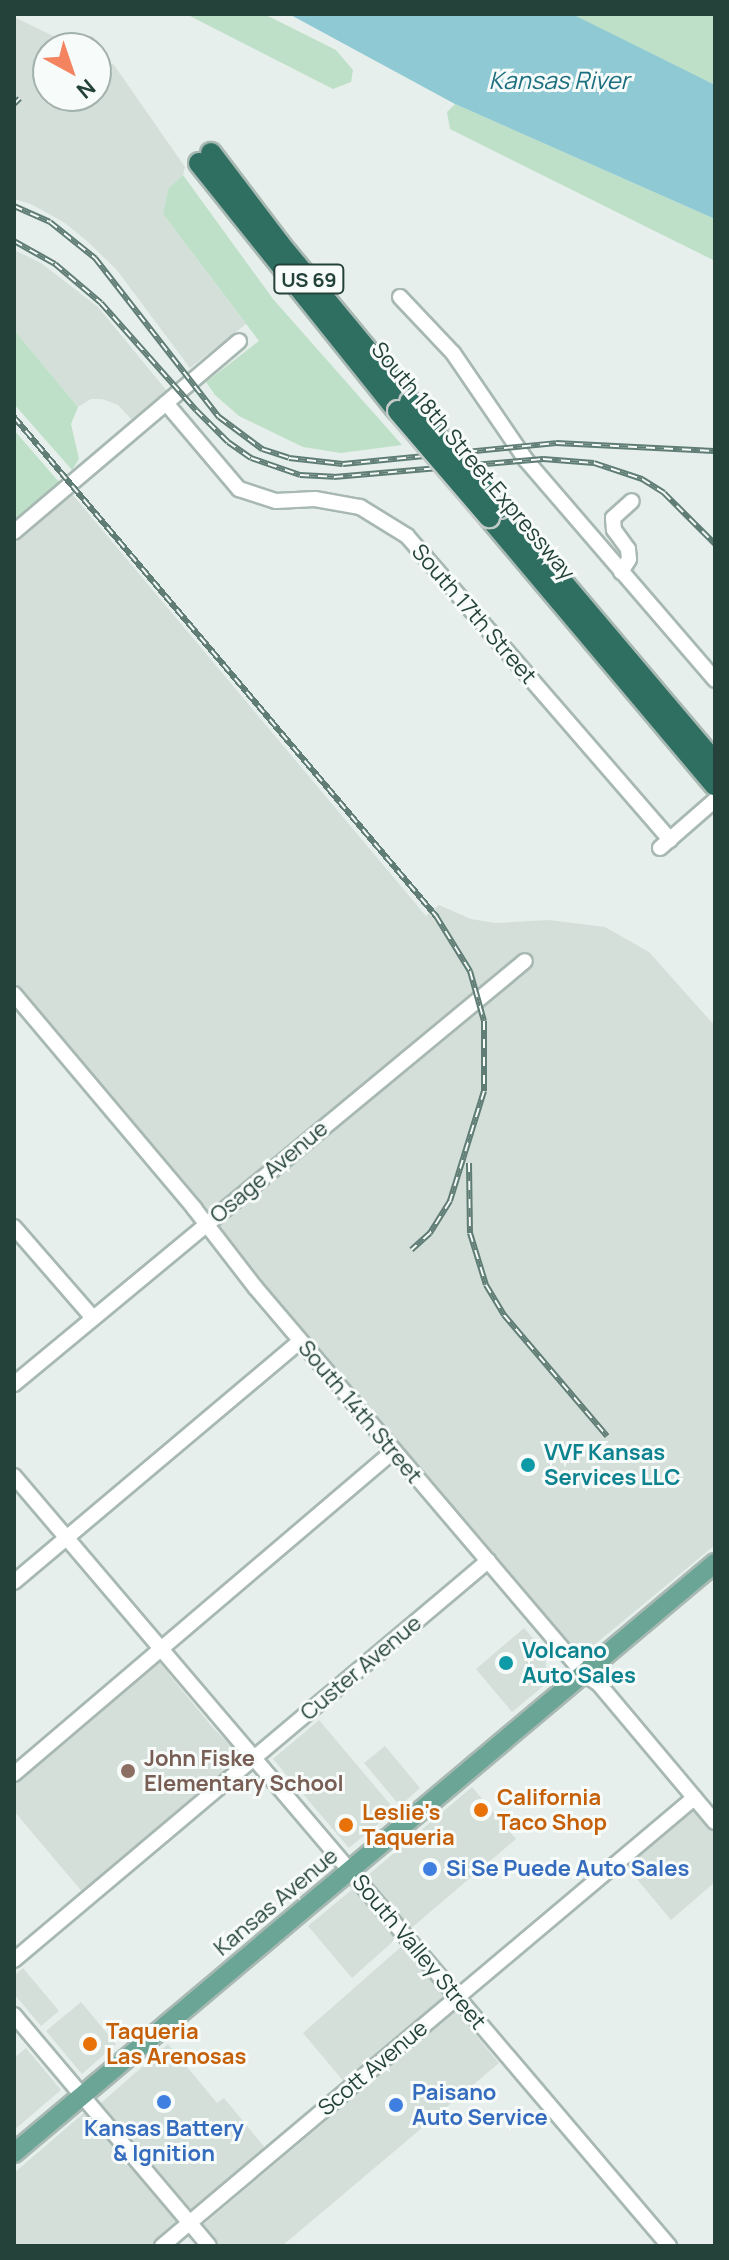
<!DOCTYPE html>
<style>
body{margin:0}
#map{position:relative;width:729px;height:2260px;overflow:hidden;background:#e6efeb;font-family:Manrope,sans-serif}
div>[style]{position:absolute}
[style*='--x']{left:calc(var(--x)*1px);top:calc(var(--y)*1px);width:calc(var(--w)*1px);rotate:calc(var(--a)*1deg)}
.built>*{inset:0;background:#d4dfda}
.green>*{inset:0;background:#bfe0c8}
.water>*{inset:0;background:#8ec9d4}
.roads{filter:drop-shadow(2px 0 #a8b8b2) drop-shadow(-2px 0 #a8b8b2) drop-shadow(0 2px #a8b8b2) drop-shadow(0 -2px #a8b8b2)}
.minor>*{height:14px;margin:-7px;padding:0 7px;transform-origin:7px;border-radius:7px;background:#fff}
.major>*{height:18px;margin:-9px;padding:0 9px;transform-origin:9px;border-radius:9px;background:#6aa596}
.highway>*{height:20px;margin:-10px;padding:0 10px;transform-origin:10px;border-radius:10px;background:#2f6f62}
.rail>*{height:6px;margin-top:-3px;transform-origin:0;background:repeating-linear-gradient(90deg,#f7fbf9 0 9px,#5f7d75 0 18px);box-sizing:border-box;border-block:2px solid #5f7d75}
.bridges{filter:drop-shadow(2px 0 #c2cac8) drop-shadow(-2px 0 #c2cac8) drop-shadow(0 2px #c2cac8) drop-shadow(0 -2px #c2cac8)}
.highway-bridge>*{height:20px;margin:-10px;padding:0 10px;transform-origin:10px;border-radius:10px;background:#2f6f62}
.dots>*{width:22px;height:22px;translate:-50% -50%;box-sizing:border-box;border:4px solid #f7fbf9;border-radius:50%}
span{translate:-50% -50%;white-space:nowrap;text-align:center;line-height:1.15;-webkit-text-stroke:6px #f7fbf9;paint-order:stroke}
.shield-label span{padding:2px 6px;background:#f7fbf9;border:2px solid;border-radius:6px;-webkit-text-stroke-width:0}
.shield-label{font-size:20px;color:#24423a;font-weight:700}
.street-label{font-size:22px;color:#24423a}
.culture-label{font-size:22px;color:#0d838f;font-weight:700}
.left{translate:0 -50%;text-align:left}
.education-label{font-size:22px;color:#785e54;font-weight:700}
.food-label{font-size:22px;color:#c56008;font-weight:700}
.shop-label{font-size:22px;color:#366cbe;font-weight:700}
.water-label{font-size:24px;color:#1c6f80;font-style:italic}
.frame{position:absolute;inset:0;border:16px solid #24423a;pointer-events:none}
.north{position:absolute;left:32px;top:32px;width:80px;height:80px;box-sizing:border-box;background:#f7fbf9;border:2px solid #a3b1ad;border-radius:50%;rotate:140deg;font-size:22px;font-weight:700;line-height:32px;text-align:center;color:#24423a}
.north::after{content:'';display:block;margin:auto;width:28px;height:36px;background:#f4845f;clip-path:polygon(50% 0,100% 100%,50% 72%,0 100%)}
</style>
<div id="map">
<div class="built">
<div style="clip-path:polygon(14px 17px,78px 48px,48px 48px,48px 96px,96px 96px,96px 57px,114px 65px,185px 167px,183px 175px,168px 189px,163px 214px,246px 324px,190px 368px,116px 269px,88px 242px,65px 223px,31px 204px,14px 199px)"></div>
<div style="clip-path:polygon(14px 250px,41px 263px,98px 307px,167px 391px,132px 420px,118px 405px,102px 399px,91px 399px,78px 407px,14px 330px)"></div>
<div style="clip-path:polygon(72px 494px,426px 916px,439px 905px,471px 919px,495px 923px,549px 920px,605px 927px,649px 952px,715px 1026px,715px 1545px,593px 1646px,574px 1648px,561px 1638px,237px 1256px,202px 1203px,14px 981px,14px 544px)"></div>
<div style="clip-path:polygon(524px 1628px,545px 1652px,547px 1683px,512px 1712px,476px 1669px)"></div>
<div style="clip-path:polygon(159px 1662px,214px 1729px,243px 1757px,84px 1894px,14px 1811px,14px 1782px)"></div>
<div style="clip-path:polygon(319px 1720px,395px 1810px,349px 1848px,273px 1759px)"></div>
<div style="clip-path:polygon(385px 1746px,420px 1788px,400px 1806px,364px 1763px)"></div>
<div style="clip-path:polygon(472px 1787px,516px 1839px,409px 1930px,368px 1880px,367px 1876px)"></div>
<div style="clip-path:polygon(693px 1809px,715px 1831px,715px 1882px,671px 1920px,626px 1866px)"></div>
<div style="clip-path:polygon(354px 1888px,398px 1937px,352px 1978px,308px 1926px)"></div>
<div style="clip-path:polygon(403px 1945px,447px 1997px,345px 2083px,303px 2033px)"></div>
<div style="clip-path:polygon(23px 1968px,59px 2011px,41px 2026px,14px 1994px,14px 1976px)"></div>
<div style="clip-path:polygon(81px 2002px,116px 2044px,82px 2074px,46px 2031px)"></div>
<div style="clip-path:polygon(456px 2011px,499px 2063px,282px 2246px,221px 2246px,203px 2225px)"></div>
<div style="clip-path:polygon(168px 2044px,217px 2103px,224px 2098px,266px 2149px,192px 2211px,101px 2103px)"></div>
<div style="clip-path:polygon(26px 2048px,61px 2090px,14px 2130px,14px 2058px)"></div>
<div style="clip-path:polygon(85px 2112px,179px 2222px,151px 2246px,14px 2246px,14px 2173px)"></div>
</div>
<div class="green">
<div style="clip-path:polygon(186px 14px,264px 14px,336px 50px,353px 70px,351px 82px,333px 89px)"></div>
<div style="clip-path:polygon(572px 14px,715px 14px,715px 85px,649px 54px)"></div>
<div style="clip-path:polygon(455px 104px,715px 219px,715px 261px,450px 129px,447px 112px)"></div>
<div style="clip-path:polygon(183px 175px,273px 299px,402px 445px,341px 453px,303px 447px,239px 416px,215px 395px,206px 382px,259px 341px,163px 214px,168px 189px)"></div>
<div style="clip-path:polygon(14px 330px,78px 407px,71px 424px,79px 459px,72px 470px,14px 404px)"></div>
<div style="clip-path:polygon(14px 430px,59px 482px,14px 520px)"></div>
</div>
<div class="water">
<div style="clip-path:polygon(289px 14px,572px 14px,715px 85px,715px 219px,455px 104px)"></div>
</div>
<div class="roads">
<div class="minor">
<div style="--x:400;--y:297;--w:77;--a:46.6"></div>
<div style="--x:453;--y:353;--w:130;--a:55.7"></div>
<div style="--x:526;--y:460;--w:290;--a:49.3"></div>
<div style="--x:166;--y:403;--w:113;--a:49.7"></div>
<div style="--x:239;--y:489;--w:39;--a:18"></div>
<div style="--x:276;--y:501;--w:39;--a:-3"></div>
<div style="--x:315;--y:499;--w:46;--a:10.1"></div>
<div style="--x:360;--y:507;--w:55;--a:31.7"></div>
<div style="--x:407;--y:536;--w:402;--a:49.1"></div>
<div style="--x:14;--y:532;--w:295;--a:-40.3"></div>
<div style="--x:621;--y:572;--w:15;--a:-58"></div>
<div style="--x:629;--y:559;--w:10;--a:-96"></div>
<div style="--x:628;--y:549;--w:24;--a:-126"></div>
<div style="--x:614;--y:530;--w:12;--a:-95"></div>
<div style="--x:613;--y:518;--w:25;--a:-42"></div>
<div style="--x:660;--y:848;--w:73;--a:-41.1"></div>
<div style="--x:14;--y:994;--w:280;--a:49.9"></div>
<div style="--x:194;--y:1208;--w:100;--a:52.3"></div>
<div style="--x:255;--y:1287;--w:508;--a:49.63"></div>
<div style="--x:584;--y:1674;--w:18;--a:34"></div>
<div style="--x:599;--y:1684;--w:180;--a:50"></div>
<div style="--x:14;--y:1227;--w:121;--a:49"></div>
<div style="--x:14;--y:1384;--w:663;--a:-39.62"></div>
<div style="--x:14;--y:1476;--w:1011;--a:49.61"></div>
<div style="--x:14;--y:1582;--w:374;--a:-40.1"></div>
<div style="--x:14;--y:1774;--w:499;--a:-40.4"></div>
<div style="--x:14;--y:1960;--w:620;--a:-40.09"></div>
<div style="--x:14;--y:2015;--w:302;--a:49.8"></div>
<div style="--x:162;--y:2246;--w:696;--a:-40.1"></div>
</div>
<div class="major">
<div style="--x:14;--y:2153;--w:916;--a:-40.09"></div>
</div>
<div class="highway">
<div style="--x:211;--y:153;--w:113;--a:52.9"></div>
<div style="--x:279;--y:243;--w:206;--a:50.5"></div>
<div style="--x:199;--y:163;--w:318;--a:51.3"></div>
<div style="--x:500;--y:508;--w:333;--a:49.8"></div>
<div style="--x:489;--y:517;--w:351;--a:49.9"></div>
</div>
</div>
<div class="rail">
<div style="--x:14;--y:104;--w:8;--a:-45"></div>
<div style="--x:14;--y:206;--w:39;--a:24"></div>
<div style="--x:50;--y:222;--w:58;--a:38.7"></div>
<div style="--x:95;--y:258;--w:202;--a:52.1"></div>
<div style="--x:219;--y:417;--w:54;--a:36.7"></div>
<div style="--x:262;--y:449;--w:28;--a:18"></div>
<div style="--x:289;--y:458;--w:54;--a:6.3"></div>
<div style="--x:343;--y:464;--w:214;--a:-5.6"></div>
<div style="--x:556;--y:443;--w:159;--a:2.9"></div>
<div style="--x:14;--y:241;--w:47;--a:29.3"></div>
<div style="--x:55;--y:264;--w:60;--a:40.3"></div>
<div style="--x:101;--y:303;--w:143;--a:48.4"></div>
<div style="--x:196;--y:410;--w:45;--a:45"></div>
<div style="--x:228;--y:442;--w:28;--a:35"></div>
<div style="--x:251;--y:458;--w:52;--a:19.1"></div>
<div style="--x:300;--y:475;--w:34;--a:3"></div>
<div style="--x:334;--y:477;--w:210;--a:-4.9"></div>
<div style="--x:543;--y:459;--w:51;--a:4.5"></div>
<div style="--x:594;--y:463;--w:51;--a:18.4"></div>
<div style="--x:642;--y:479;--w:26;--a:32"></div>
<div style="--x:664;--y:493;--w:72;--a:45"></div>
<div style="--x:14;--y:417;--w:654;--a:49.78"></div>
<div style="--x:436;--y:916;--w:65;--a:58.3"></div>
<div style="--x:470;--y:971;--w:52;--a:74.4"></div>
<div style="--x:484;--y:1021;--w:70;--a:90"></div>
<div style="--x:484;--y:1091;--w:115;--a:107.2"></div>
<div style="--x:450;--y:1201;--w:38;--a:122"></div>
<div style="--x:430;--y:1233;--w:25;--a:138"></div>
<div style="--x:469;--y:1163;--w:70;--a:89.2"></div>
<div style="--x:470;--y:1233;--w:54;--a:72.9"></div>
<div style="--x:486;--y:1285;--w:35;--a:59"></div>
<div style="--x:504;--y:1315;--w:159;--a:49.6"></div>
</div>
<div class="bridges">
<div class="highway-bridge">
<div style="--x:410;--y:402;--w:139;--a:49.7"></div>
<div style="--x:398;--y:411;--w:140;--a:49.4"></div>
</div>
</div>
<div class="dots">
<div style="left:528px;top:1465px;background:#0f9aa8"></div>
<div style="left:506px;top:1663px;background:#0f9aa8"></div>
<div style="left:128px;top:1771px;background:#8d6e63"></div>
<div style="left:481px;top:1810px;background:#e8710a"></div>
<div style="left:346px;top:1825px;background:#e8710a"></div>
<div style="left:430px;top:1869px;background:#3f7fe0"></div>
<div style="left:90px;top:2044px;background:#e8710a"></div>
<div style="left:164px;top:2102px;background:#3f7fe0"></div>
<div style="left:396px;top:2105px;background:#3f7fe0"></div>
</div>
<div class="shield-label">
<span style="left:309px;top:279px">US 69</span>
</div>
<div class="street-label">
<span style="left:473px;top:461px;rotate:50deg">South 18th Street Expressway</span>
<span style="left:474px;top:614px;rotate:49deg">South 17th Street</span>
<span style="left:269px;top:1172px;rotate:-40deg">Osage Avenue</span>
<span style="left:360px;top:1412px;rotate:50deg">South 14th Street</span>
<span style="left:361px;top:1668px;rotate:-40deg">Custer Avenue</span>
<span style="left:276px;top:1902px;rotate:-40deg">Kansas Avenue</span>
<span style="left:419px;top:1952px;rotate:50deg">South Valley Street</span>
<span style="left:373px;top:2068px;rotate:-40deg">Scott Avenue</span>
</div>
<div class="culture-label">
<span class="left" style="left:544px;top:1465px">VVF Kansas<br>Services LLC</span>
<span class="left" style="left:522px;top:1663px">Volcano<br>Auto Sales</span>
</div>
<div class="education-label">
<span class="left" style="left:144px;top:1771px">John Fiske<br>Elementary School</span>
</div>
<div class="food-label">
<span class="left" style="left:497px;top:1810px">California<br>Taco Shop</span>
<span class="left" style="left:362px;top:1825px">Leslie's<br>Taqueria</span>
<span class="left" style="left:106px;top:2044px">Taqueria<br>Las Arenosas</span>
</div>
<div class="shop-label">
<span class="left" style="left:446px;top:1869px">Si Se Puede Auto Sales</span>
<span class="left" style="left:412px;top:2105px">Paisano<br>Auto Service</span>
<span style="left:164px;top:2141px">Kansas Battery<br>&amp; Ignition</span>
</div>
<div class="water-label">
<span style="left:559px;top:80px">Kansas River</span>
</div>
<div class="frame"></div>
<div class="north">N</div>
</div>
